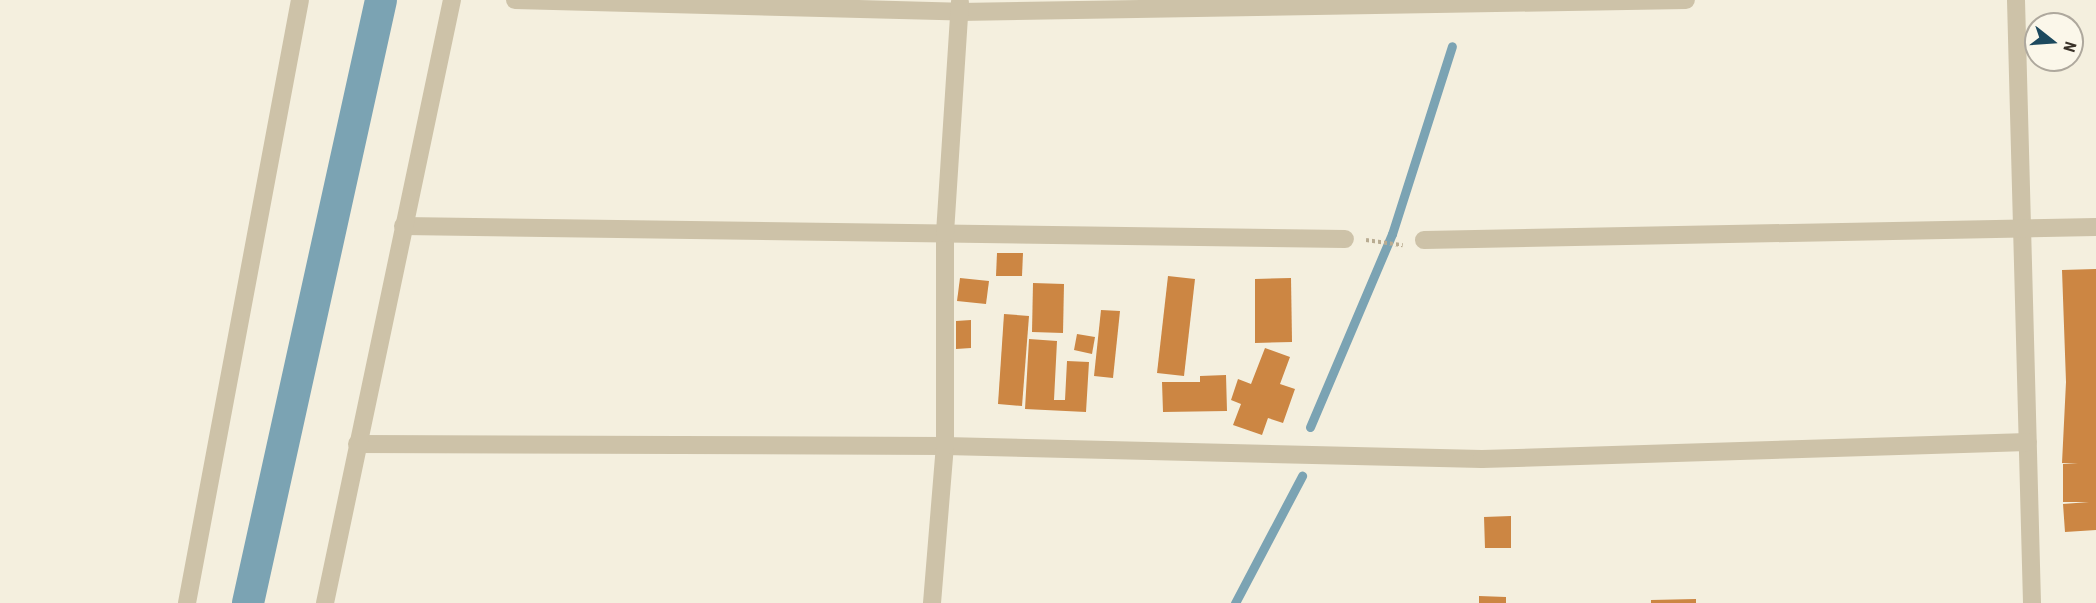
<!DOCTYPE html>
<style>
body{margin:0}
#map{position:relative;width:2096px;height:603px;overflow:hidden;background:#f4efde;font-family:"Roboto Condensed",sans-serif}
div>[style]{position:absolute}
[style*='--x']{left:calc(var(--x)*1px);top:calc(var(--y)*1px);width:calc(var(--w)*1px);rotate:calc(var(--a)*1deg)}
.stream>*{height:9px;margin:-4.5px;padding:0 4.5px;transform-origin:4.5px;border-radius:4.5px;background:#7ba3b3}
.canal>*{height:32px;margin:-16px;padding:0 16px;transform-origin:16px;border-radius:16px;background:#7ba3b3}
.building>*{inset:0;background:#cc8643}
.path>*{height:4px;margin-top:-2px;transform-origin:0;background:repeating-linear-gradient(90deg,#b9ac92 0 3px,transparent 0 6px)}
.minor>*{height:18px;margin:-9px;padding:0 9px;transform-origin:9px;border-radius:9px;background:#cdc2a8}
span{translate:-50% -50%;white-space:nowrap;text-align:center;line-height:1.15;-webkit-text-stroke:5px #fbf7ea;paint-order:stroke}
.north{position:absolute;left:2024px;top:12px;width:60px;height:60px;box-sizing:border-box;background:#fbf7ea;border:2px solid #aea89d;border-radius:50%;rotate:107deg;font-size:16px;font-weight:700;line-height:24px;text-align:center;color:#3a3229}
.north::after{content:'';display:block;margin:auto;width:21px;height:27px;background:#1c495e;clip-path:polygon(50% 0,100% 100%,50% 72%,0 100%)}
</style>
<div id="map">
<div class="stream">
<div style="--x:1310;--y:427;--w:210;--a:-67"></div>
<div style="--x:1392;--y:234;--w:197;--a:-72.3"></div>
<div style="--x:1235;--y:603;--w:144;--a:-62.2"></div>
</div>
<div class="canal">
<div style="--x:248;--y:603;--w:617;--a:-77.56"></div>
</div>
<div class="building">
<div style="clip-path:polygon(997px 253px,1023px 253px,1022px 276px,996px 276px)"></div>
<div style="clip-path:polygon(2096px 269px,2096px 530px,2065px 532px,2063px 504px,2089px 502px,2063px 502px,2063px 464px,2078px 464px,2062px 463px,2066px 382px,2062px 270px)"></div>
<div style="clip-path:polygon(1168px 276px,1195px 279px,1184px 376px,1157px 373px)"></div>
<div style="clip-path:polygon(960px 278px,989px 281px,986px 304px,957px 301px)"></div>
<div style="clip-path:polygon(1291px 278px,1292px 342px,1255px 343px,1255px 279px)"></div>
<div style="clip-path:polygon(1033px 283px,1064px 284px,1063px 333px,1032px 332px)"></div>
<div style="clip-path:polygon(1101px 310px,1120px 311px,1113px 378px,1094px 376px)"></div>
<div style="clip-path:polygon(1004px 314px,1029px 316px,1022px 406px,998px 404px)"></div>
<div style="clip-path:polygon(971px 320px,971px 348px,956px 349px,956px 321px)"></div>
<div style="clip-path:polygon(1077px 334px,1095px 337px,1092px 354px,1074px 350px)"></div>
<div style="clip-path:polygon(1029px 339px,1057px 341px,1054px 400px,1065px 400px,1067px 361px,1089px 362px,1086px 412px,1025px 409px)"></div>
<div style="clip-path:polygon(1265px 348px,1290px 357px,1280px 384px,1295px 389px,1283px 423px,1268px 418px,1262px 435px,1233px 425px,1241px 404px,1231px 400px,1238px 379px,1251px 384px)"></div>
<div style="clip-path:polygon(1226px 375px,1227px 411px,1163px 412px,1162px 382px,1200px 382px,1200px 376px)"></div>
<div style="clip-path:polygon(1511px 516px,1511px 548px,1485px 548px,1484px 517px)"></div>
<div style="clip-path:polygon(1479px 596px,1506px 597px,1506px 603px,1479px 603px)"></div>
<div style="clip-path:polygon(1696px 599px,1696px 603px,1651px 603px,1651px 600px)"></div>
</div>
<div class="path">
<div style="--x:1366;--y:240;--w:37;--a:8"></div>
</div>
<div class="minor">
<div style="--x:515;--y:0;--w:444;--a:1.5"></div>
<div style="--x:959;--y:12;--w:727;--a:-0.95"></div>
<div style="--x:2016;--y:0;--w:603;--a:88.48"></div>
<div style="--x:403;--y:226;--w:942;--a:0.79"></div>
<div style="--x:1424;--y:240;--w:672;--a:-1.11"></div>
<div style="--x:357;--y:444;--w:588;--a:0.19"></div>
<div style="--x:945;--y:446;--w:537;--a:1.39"></div>
<div style="--x:1482;--y:459;--w:546;--a:-1.78"></div>
<div style="--x:187;--y:603;--w:613;--a:-79.39"></div>
<div style="--x:325;--y:603;--w:616;--a:-78.11"></div>
<div style="--x:932;--y:603;--w:158;--a:-85.3"></div>
<div style="--x:945;--y:446;--w:213;--a:-90"></div>
<div style="--x:945;--y:233;--w:231;--a:-86.3"></div>
</div>
<div class="north">N</div>
</div>
